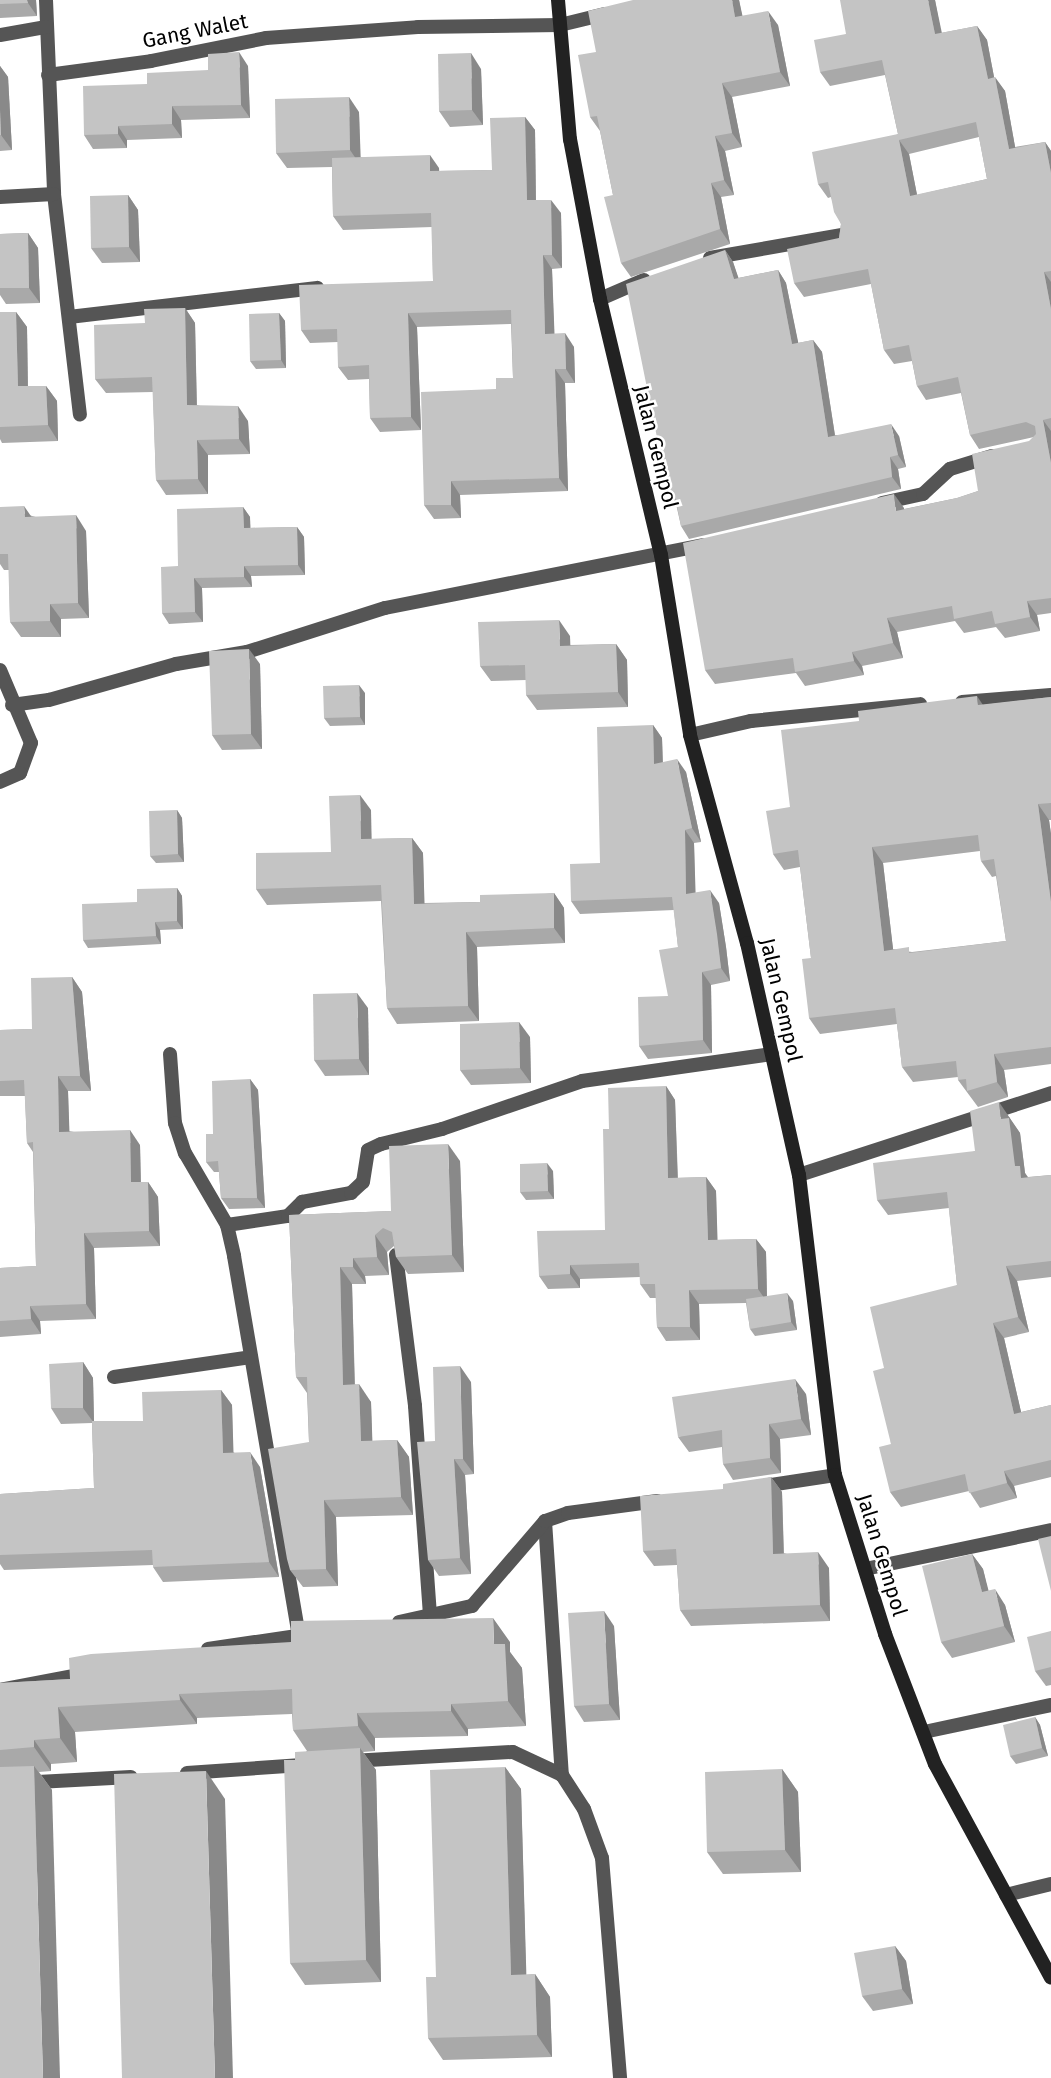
<!DOCTYPE html>
<style>
body{margin:0}
#map{position:relative;width:1051px;height:2078px;overflow:hidden;background:#fff;font-family:"Fira Sans",sans-serif}
div>[style]{position:absolute}
[style*='--x']{left:calc(var(--x)*1px);top:calc(var(--y)*1px);width:calc(var(--w)*1px);rotate:calc(var(--a)*1deg)}
.street>*{height:14px;margin:-7px;padding:0 7px;transform-origin:7px;border-radius:7px;background:#555}
.secondary>*{height:14px;margin:-7px;padding:0 7px;transform-origin:7px;border-radius:7px;background:#222}
.wall>*{inset:0;background:#a9a9a9}
.shaded-wall>*{inset:0;background:#898989}
.building>*{inset:0;background:#c4c4c4}
span{translate:-50% -50%;white-space:nowrap;text-align:center;line-height:1.15;-webkit-text-stroke:5px #fff;paint-order:stroke}
.street-label{font-size:21px;color:#000}
</style>
<div id="map">
<div class="street">
<div style="--x:46;--y:0;--w:194;--a:87.6"></div>
<div style="--x:54;--y:194;--w:222;--a:83.3"></div>
<div style="--x:0;--y:35;--w:47;--a:-9.9"></div>
<div style="--x:48;--y:75;--w:104;--a:-7.7"></div>
<div style="--x:151;--y:61;--w:117;--a:-11.3"></div>
<div style="--x:266;--y:38;--w:152;--a:-4.1"></div>
<div style="--x:418;--y:27;--w:142;--a:-0.8"></div>
<div style="--x:560;--y:25;--w:46;--a:-13.7"></div>
<div style="--x:0;--y:197;--w:54;--a:-3.2"></div>
<div style="--x:710;--y:258;--w:134;--a:-9.9"></div>
<div style="--x:600;--y:299;--w:48;--a:-23.4"></div>
<div style="--x:69;--y:317;--w:250;--a:-6.7"></div>
<div style="--x:882;--y:503;--w:42;--a:-12.4"></div>
<div style="--x:923;--y:494;--w:37;--a:-43"></div>
<div style="--x:950;--y:469;--w:44;--a:-17.2"></div>
<div style="--x:0;--y:670;--w:79;--a:67"></div>
<div style="--x:31;--y:743;--w:32;--a:110"></div>
<div style="--x:20;--y:773;--w:22;--a:156"></div>
<div style="--x:962;--y:702;--w:89;--a:-4.5"></div>
<div style="--x:12;--y:705;--w:37;--a:-8"></div>
<div style="--x:49;--y:700;--w:132;--a:-15.8"></div>
<div style="--x:176;--y:664;--w:72;--a:-9.6"></div>
<div style="--x:247;--y:652;--w:145;--a:-17.7"></div>
<div style="--x:385;--y:608;--w:323;--a:-11.2"></div>
<div style="--x:690;--y:735;--w:63;--a:-12.9"></div>
<div style="--x:751;--y:721;--w:170;--a:-5.7"></div>
<div style="--x:170;--y:1054;--w:69;--a:85.9"></div>
<div style="--x:175;--y:1123;--w:32;--a:72"></div>
<div style="--x:185;--y:1153;--w:83;--a:59.7"></div>
<div style="--x:227;--y:1225;--w:32;--a:77"></div>
<div style="--x:234;--y:1256;--w:385;--a:80.3"></div>
<div style="--x:799;--y:1175;--w:265;--a:-18"></div>
<div style="--x:227;--y:1225;--w:62;--a:-8.4"></div>
<div style="--x:288;--y:1216;--w:20;--a:-45"></div>
<div style="--x:302;--y:1202;--w:50;--a:-10.4"></div>
<div style="--x:351;--y:1193;--w:16;--a:-43"></div>
<div style="--x:363;--y:1182;--w:32;--a:-81"></div>
<div style="--x:368;--y:1150;--w:14;--a:-25"></div>
<div style="--x:381;--y:1144;--w:63;--a:-13.8"></div>
<div style="--x:442;--y:1129;--w:148;--a:-18.9"></div>
<div style="--x:582;--y:1081;--w:192;--a:-8.1"></div>
<div style="--x:396;--y:1255;--w:152;--a:82.8"></div>
<div style="--x:415;--y:1406;--w:212;--a:85.9"></div>
<div style="--x:114;--y:1377;--w:138;--a:-8.3"></div>
<div style="--x:757;--y:1487;--w:79;--a:-8.7"></div>
<div style="--x:545;--y:1521;--w:255;--a:86.2"></div>
<div style="--x:865;--y:1569;--w:190;--a:-11.8"></div>
<div style="--x:399;--y:1622;--w:75;--a:-12.4"></div>
<div style="--x:472;--y:1606;--w:112;--a:-49.3"></div>
<div style="--x:545;--y:1521;--w:24;--a:-19"></div>
<div style="--x:568;--y:1513;--w:90;--a:-7.7"></div>
<div style="--x:208;--y:1649;--w:102;--a:-8.4"></div>
<div style="--x:0;--y:1690;--w:91;--a:-10.8"></div>
<div style="--x:924;--y:1732;--w:130;--a:-12"></div>
<div style="--x:351;--y:1761;--w:162;--a:-3.2"></div>
<div style="--x:513;--y:1752;--w:54;--a:25.1"></div>
<div style="--x:562;--y:1775;--w:40;--a:57.1"></div>
<div style="--x:584;--y:1809;--w:52;--a:69.8"></div>
<div style="--x:602;--y:1858;--w:221;--a:85.3"></div>
<div style="--x:187;--y:1773;--w:115;--a:-4"></div>
<div style="--x:0;--y:1784;--w:131;--a:-3.1"></div>
<div style="--x:1006;--y:1895;--w:46;--a:-13.7"></div>
</div>
<div class="secondary">
<div style="--x:558;--y:0;--w:140;--a:85.1"></div>
<div style="--x:570;--y:139;--w:163;--a:79.4"></div>
<div style="--x:600;--y:299;--w:263;--a:76.6"></div>
<div style="--x:661;--y:555;--w:182;--a:80.8"></div>
<div style="--x:690;--y:735;--w:216;--a:74.7"></div>
<div style="--x:747;--y:943;--w:238;--a:77.4"></div>
<div style="--x:799;--y:1175;--w:302;--a:83.2"></div>
<div style="--x:835;--y:1475;--w:167;--a:72.5"></div>
<div style="--x:885;--y:1634;--w:139;--a:69"></div>
<div style="--x:935;--y:1764;--w:243;--a:61.5"></div>
</div>
<div class="wall">
<div style="clip-path:polygon(0 0,36px 0,37px 16px,0 18px)"></div>
<div style="clip-path:polygon(739px 0,742px 16px,778px 25px,790px 86px,732px 97px,742px 147px,725px 151px,734px 195px,721px 197px,730px 244px,631px 277px,621px 263px,613px 195px,600px 131px,590px 117px,596px 52px)"></div>
<div style="clip-path:polygon(evenodd,935px 0,941px 33px,977px 26px,987px 40px,994px 77px,1005px 91px,1015px 147px,1045px 142px,1051px 151px,1051px 613px,1037px 615px,1040px 631px,1005px 638px,996px 627px,964px 633px,955px 621px,897px 632px,903px 658px,862px 666px,864px 675px,805px 686px,796px 673px,715px 684px,705px 670px,904px 509px,957px 498px,978px 491px,1034px 437px,979px 449px,970px 435px,961px 393px,926px 400px,917px 386px,912px 361px,894px 364px,884px 350px,871px 284px,804px 297px,794px 283px,839px 238px,841px 224px,831px 197px,828px 198px,818px 184px,898px 134px,885px 75px,830px 86px,820px 72px,846px 34px,935px 0,979px 137px,987px 179px,917px 195px,909px 154px,979px 137px)"></div>
<div style="clip-path:polygon(0 66px,8px 77px,12px 150px,0 151px)"></div>
<div style="clip-path:polygon(248px 66px,250px 118px,181px 120px,182px 138px,127px 140px,127px 148px,93px 149px,84px 135px,147px 84px)"></div>
<div style="clip-path:polygon(481px 69px,483px 125px,450px 127px,439px 111px)"></div>
<div style="clip-path:polygon(359px 112px,360px 157px,439px 168px,439px 171px,492px 170px,525px 117px,535px 130px,536px 200px,561px 213px,562px 268px,552px 269px,554px 334px,574px 347px,575px 383px,565px 383px,568px 491px,460px 495px,461px 518px,434px 519px,424px 505px,496px 389px,513px 378px,511px 324px,417px 327px,421px 430px,380px 432px,370px 418px,369px 379px,348px 380px,338px 367px,338px 342px,310px 343px,301px 330px,433px 281px,432px 227px,343px 230px,333px 216px,332px 167px,287px 168px,276px 153px)"></div>
<div style="clip-path:polygon(128px 195px,138px 210px,140px 262px,102px 263px,91px 248px)"></div>
<div style="clip-path:polygon(28px 233px,38px 248px,40px 303px,6px 304px,0 295px,0 234px)"></div>
<div style="clip-path:polygon(725px 250px,733px 262px,738px 278px,778px 270px,786px 283px,798px 343px,813px 340px,822px 352px,835px 435px,899px 436px,906px 467px,898px 469px,901px 489px,689px 539px,681px 526px,676px 504px,668px 492px)"></div>
<div style="clip-path:polygon(185px 308px,195px 323px,197px 405px,248px 421px,250px 454px,208px 455px,208px 494px,166px 495px,156px 480px,153px 392px,106px 393px,95px 379px,145px 323px)"></div>
<div style="clip-path:polygon(0 312px,16px 312px,27px 327px,28px 386px,46px 386px,57px 401px,58px 441px,2px 443px,0 439px)"></div>
<div style="clip-path:polygon(279px 313px,285px 321px,286px 368px,256px 369px,250px 361px)"></div>
<div style="clip-path:polygon(0 507px,86px 531px,89px 618px,61px 619px,61px 637px,21px 637px,10px 622px,9px 570px,4px 570px,0 564px)"></div>
<div style="clip-path:polygon(243px 507px,250px 517px,250px 528px,297px 527px,304px 537px,305px 575px,251px 576px,252px 587px,202px 588px,203px 622px,169px 624px,162px 613px)"></div>
<div style="clip-path:polygon(570px 636px,570px 645px,616px 644px,627px 660px,628px 707px,537px 710px,526px 695px,526px 680px,491px 681px,480px 666px)"></div>
<div style="clip-path:polygon(260px 664px,262px 749px,222px 750px,212px 735px)"></div>
<div style="clip-path:polygon(365px 693px,365px 725px,330px 726px,324px 718px)"></div>
<div style="clip-path:polygon(evenodd,1051px 697px,1051px 820px,1049px 820px,1051px 834px,1051px 1064px,1004px 1070px,1008px 1097px,978px 1107px,958px 1080px,958px 1077px,913px 1082px,902px 1067px,897px 1024px,820px 1034px,809px 1018px,811px 958px,800px 867px,784px 870px,773px 854px,790px 807px,983px 705px,1051px 697px,980px 851px,981px 861px,992px 877px,996px 876px,1006px 941px,912px 952px,893px 949px,883px 863px,980px 851px)"></div>
<div style="clip-path:polygon(653px 725px,662px 738px,663px 762px,686px 772px,701px 842px,694px 843px,695px 893px,719px 903px,726px 947px,730px 981px,711px 985px,712px 1053px,648px 1059px,639px 1046px,668px 996px,678px 947px,674px 910px,580px 914px,571px 901px,600px 863px)"></div>
<div style="clip-path:polygon(177px 810px,182px 818px,184px 862px,156px 863px,150px 856px)"></div>
<div style="clip-path:polygon(371px 810px,371px 839px,412px 838px,423px 853px,424px 903px,480px 902px,554px 893px,564px 908px,565px 943px,477px 947px,479px 1021px,397px 1024px,387px 1008px,381px 901px,267px 905px,256px 889px,331px 852px)"></div>
<div style="clip-path:polygon(177px 888px,182px 896px,183px 929px,160px 930px,161px 944px,88px 948px,83px 940px)"></div>
<div style="clip-path:polygon(72px 977px,82px 992px,91px 1091px,68px 1091px,69px 1131px,140px 1145px,141px 1182px,148px 1182px,158px 1197px,160px 1246px,94px 1248px,96px 1319px,40px 1321px,41px 1334px,0 1337px,0 1268px,36px 1266px,33px 1152px,27px 1143px,25px 1096px,0 1096px,0 1030px,32px 1029px)"></div>
<div style="clip-path:polygon(368px 1008px,369px 1075px,325px 1076px,314px 1060px)"></div>
<div style="clip-path:polygon(530px 1037px,531px 1083px,471px 1085px,460px 1070px)"></div>
<div style="clip-path:polygon(250px 1079px,258px 1090px,265px 1208px,229px 1209px,221px 1198px,219px 1172px,214px 1172px,206px 1162px,213px 1134px)"></div>
<div style="clip-path:polygon(666px 1086px,675px 1100px,678px 1178px,706px 1177px,716px 1191px,717px 1240px,756px 1239px,766px 1252px,767px 1296px,793px 1301px,797px 1330px,755px 1336px,750px 1329px,746px 1303px,699px 1304px,700px 1340px,666px 1341px,657px 1327px,656px 1298px,650px 1298px,640px 1284px,640px 1277px,580px 1279px,580px 1288px,548px 1289px,539px 1276px,605px 1230px,609px 1129px)"></div>
<div style="clip-path:polygon(1010px 1117px,1010px 1119px,1020px 1133px,1025px 1173px,1028px 1177px,1051px 1175px,1051px 1277px,1017px 1281px,1029px 1332px,1004px 1338px,1021px 1412px,1051px 1405px,1051px 1477px,1014px 1486px,1017px 1498px,980px 1508px,969px 1491px,901px 1507px,890px 1492px,891px 1444px,884px 1368px,957px 1285px,949px 1208px,888px 1215px,877px 1200px,975px 1151px)"></div>
<div style="clip-path:polygon(460px 1161px,464px 1272px,408px 1274px,396px 1257px,394px 1246px,387px 1252px,389px 1275px,365px 1276px,366px 1284px,352px 1284px,355px 1384px,371px 1402px,372px 1441px,397px 1440px,409px 1457px,413px 1515px,336px 1517px,338px 1586px,303px 1587px,290px 1570px,309px 1442px,307px 1393px,296px 1377px,289px 1215px,391px 1211px)"></div>
<div style="clip-path:polygon(553px 1171px,554px 1199px,526px 1200px,520px 1192px)"></div>
<div style="clip-path:polygon(83px 1362px,93px 1378px,94px 1421px,143px 1421px,221px 1390px,232px 1405px,233px 1452px,260px 1467px,279px 1577px,163px 1582px,153px 1567px,153px 1565px,4px 1570px,0 1564px,0 1494px,94px 1488px,92px 1423px,61px 1424px,51px 1408px)"></div>
<div style="clip-path:polygon(471px 1382px,474px 1474px,465px 1475px,471px 1574px,439px 1576px,428px 1560px,435px 1441px)"></div>
<div style="clip-path:polygon(806px 1394px,811px 1435px,780px 1439px,781px 1473px,733px 1480px,723px 1464px,722px 1447px,689px 1452px,678px 1437px)"></div>
<div style="clip-path:polygon(771px 1477px,782px 1492px,784px 1553px,829px 1568px,830px 1621px,691px 1626px,680px 1610px,677px 1565px,654px 1566px,643px 1551px,723px 1489px)"></div>
<div style="clip-path:polygon(972px 1554px,983px 1569px,988px 1591px,1005px 1605px,1015px 1642px,952px 1658px,941px 1642px)"></div>
<div style="clip-path:polygon(614px 1626px,620px 1720px,584px 1722px,574px 1706px)"></div>
<div style="clip-path:polygon(1051px 1631px,1051px 1685px,1046px 1686px,1035px 1671px)"></div>
<div style="clip-path:polygon(510px 1642px,510px 1652px,522px 1668px,526px 1726px,468px 1729px,468px 1736px,375px 1738px,375px 1751px,363px 1752px,376px 1770px,381px 1982px,305px 1985px,290px 1963px,295px 1760px,307px 1751px,293px 1730px,292px 1714px,197px 1718px,197px 1724px,75px 1732px,77px 1762px,51px 1764px,51px 1771px,39px 1772px,52px 1790px,0 2078px,0 1683px,70px 1679px)"></div>
<div style="clip-path:polygon(1035px 1717px,1040px 1725px,1048px 1756px,1016px 1764px,1010px 1756px)"></div>
<div style="clip-path:polygon(505px 1767px,521px 1789px,526px 1975px,535px 1974px,550px 1997px,552px 2057px,443px 2060px,428px 2038px,436px 1977px)"></div>
<div style="clip-path:polygon(782px 1769px,798px 1792px,801px 1872px,723px 1874px,707px 1852px)"></div>
<div style="clip-path:polygon(895px 1946px,906px 1961px,913px 2004px,873px 2011px,862px 1996px)"></div>
</div>
<div class="shaded-wall">
<div style="clip-path:polygon(27px 0,36px 0,37px 16px,28px 3px)"></div>
<div style="clip-path:polygon(732px 0,739px 0,746px 32px,735px 17px)"></div>
<div style="clip-path:polygon(928px 0,935px 0,945px 48px,935px 34px)"></div>
<div style="clip-path:polygon(768px 11px,778px 25px,790px 86px,780px 72px)"></div>
<div style="clip-path:polygon(977px 26px,987px 40px,997px 93px,988px 79px)"></div>
<div style="clip-path:polygon(239px 52px,248px 66px,250px 118px,241px 105px)"></div>
<div style="clip-path:polygon(471px 53px,481px 69px,483px 125px,472px 110px)"></div>
<div style="clip-path:polygon(0 66px,8px 77px,12px 150px,1px 135px,0 110px)"></div>
<div style="clip-path:polygon(995px 77px,1005px 91px,1018px 163px,1009px 149px)"></div>
<div style="clip-path:polygon(722px 83px,732px 97px,742px 147px,732px 133px)"></div>
<div style="clip-path:polygon(349px 97px,359px 112px,361px 166px,350px 150px)"></div>
<div style="clip-path:polygon(172px 106px,181px 120px,182px 138px,172px 124px)"></div>
<div style="clip-path:polygon(525px 117px,535px 130px,536px 214px,527px 200px)"></div>
<div style="clip-path:polygon(118px 126px,127px 140px,127px 148px,118px 134px)"></div>
<div style="clip-path:polygon(715px 136px,725px 151px,734px 195px,724px 180px)"></div>
<div style="clip-path:polygon(899px 140px,909px 154px,920px 210px,910px 196px)"></div>
<div style="clip-path:polygon(1045px 142px,1051px 151px,1051px 173px)"></div>
<div style="clip-path:polygon(430px 155px,439px 168px,440px 184px,430px 171px)"></div>
<div style="clip-path:polygon(711px 183px,721px 197px,730px 244px,720px 229px)"></div>
<div style="clip-path:polygon(128px 195px,138px 210px,140px 262px,129px 247px)"></div>
<div style="clip-path:polygon(551px 200px,561px 213px,562px 268px,552px 255px)"></div>
<div style="clip-path:polygon(28px 233px,38px 248px,40px 303px,29px 288px)"></div>
<div style="clip-path:polygon(725px 250px,733px 262px,743px 291px,734px 279px)"></div>
<div style="clip-path:polygon(543px 255px,552px 269px,555px 347px,545px 334px)"></div>
<div style="clip-path:polygon(778px 270px,786px 283px,801px 356px,792px 344px)"></div>
<div style="clip-path:polygon(1044px 272px,1051px 282px,1051px 309px)"></div>
<div style="clip-path:polygon(185px 308px,195px 323px,197px 420px,187px 405px)"></div>
<div style="clip-path:polygon(16px 312px,27px 327px,28px 402px,18px 386px)"></div>
<div style="clip-path:polygon(279px 313px,285px 321px,286px 368px,281px 360px)"></div>
<div style="clip-path:polygon(408px 313px,417px 327px,421px 430px,411px 417px)"></div>
<div style="clip-path:polygon(565px 333px,574px 347px,575px 383px,566px 369px)"></div>
<div style="clip-path:polygon(813px 340px,822px 352px,837px 449px,828px 437px)"></div>
<div style="clip-path:polygon(555px 369px,565px 383px,568px 491px,559px 478px)"></div>
<div style="clip-path:polygon(46px 386px,57px 401px,58px 441px,48px 425px)"></div>
<div style="clip-path:polygon(238px 406px,248px 421px,250px 454px,239px 439px)"></div>
<div style="clip-path:polygon(1043px 420px,1051px 431px,1051px 463px)"></div>
<div style="clip-path:polygon(891px 424px,899px 436px,906px 467px,898px 455px)"></div>
<div style="clip-path:polygon(197px 440px,208px 455px,208px 494px,198px 479px)"></div>
<div style="clip-path:polygon(890px 457px,898px 469px,901px 489px,892px 477px)"></div>
<div style="clip-path:polygon(451px 481px,460px 495px,461px 518px,451px 505px)"></div>
<div style="clip-path:polygon(894px 494px,904px 508px,906px 525px,896px 511px)"></div>
<div style="clip-path:polygon(24px 506px,35px 522px,25px 517px)"></div>
<div style="clip-path:polygon(243px 507px,250px 517px,251px 539px,244px 528px)"></div>
<div style="clip-path:polygon(76px 515px,86px 531px,89px 618px,78px 603px)"></div>
<div style="clip-path:polygon(297px 527px,304px 537px,305px 575px,298px 565px)"></div>
<div style="clip-path:polygon(244px 566px,251px 576px,252px 587px,244px 577px)"></div>
<div style="clip-path:polygon(194px 578px,202px 588px,203px 622px,195px 612px)"></div>
<div style="clip-path:polygon(1027px 601px,1037px 615px,1040px 631px,1030px 617px)"></div>
<div style="clip-path:polygon(50px 604px,61px 619px,61px 637px,50px 621px)"></div>
<div style="clip-path:polygon(887px 618px,897px 632px,903px 658px,893px 643px)"></div>
<div style="clip-path:polygon(559px 620px,570px 636px,571px 661px,560px 646px)"></div>
<div style="clip-path:polygon(616px 644px,627px 660px,628px 707px,618px 692px)"></div>
<div style="clip-path:polygon(249px 649px,260px 664px,262px 749px,251px 734px)"></div>
<div style="clip-path:polygon(852px 652px,862px 666px,864px 675px,854px 661px)"></div>
<div style="clip-path:polygon(359px 685px,365px 693px,365px 725px,360px 717px)"></div>
<div style="clip-path:polygon(977px 696px,987px 711px,978px 705px)"></div>
<div style="clip-path:polygon(653px 725px,662px 738px,663px 777px,654px 764px)"></div>
<div style="clip-path:polygon(677px 759px,686px 772px,701px 842px,692px 828px)"></div>
<div style="clip-path:polygon(360px 795px,371px 810px,372px 855px,361px 839px)"></div>
<div style="clip-path:polygon(1038px 804px,1049px 820px,1051px 834px,1051px 903px)"></div>
<div style="clip-path:polygon(177px 810px,182px 818px,184px 862px,178px 854px)"></div>
<div style="clip-path:polygon(685px 830px,694px 843px,696px 907px,686px 894px)"></div>
<div style="clip-path:polygon(412px 838px,423px 853px,425px 919px,414px 904px)"></div>
<div style="clip-path:polygon(872px 847px,883px 863px,895px 966px,884px 951px)"></div>
<div style="clip-path:polygon(177px 888px,182px 896px,183px 929px,177px 921px)"></div>
<div style="clip-path:polygon(710px 890px,719px 903px,726px 947px,730px 981px,721px 968px)"></div>
<div style="clip-path:polygon(554px 893px,564px 908px,565px 943px,554px 928px)"></div>
<div style="clip-path:polygon(155px 922px,160px 930px,161px 944px,156px 936px)"></div>
<div style="clip-path:polygon(466px 932px,477px 947px,479px 1021px,468px 1006px)"></div>
<div style="clip-path:polygon(702px 972px,711px 985px,712px 1053px,703px 1040px)"></div>
<div style="clip-path:polygon(72px 977px,82px 992px,91px 1091px,80px 1076px)"></div>
<div style="clip-path:polygon(357px 993px,368px 1008px,369px 1075px,359px 1059px)"></div>
<div style="clip-path:polygon(519px 1022px,530px 1037px,531px 1083px,520px 1068px)"></div>
<div style="clip-path:polygon(994px 1054px,1004px 1070px,1008px 1097px,997px 1082px)"></div>
<div style="clip-path:polygon(58px 1076px,68px 1091px,70px 1147px,59px 1132px)"></div>
<div style="clip-path:polygon(250px 1079px,258px 1090px,265px 1208px,257px 1198px)"></div>
<div style="clip-path:polygon(666px 1086px,675px 1100px,678px 1192px,668px 1178px)"></div>
<div style="clip-path:polygon(999px 1102px,1020px 1133px,1025px 1173px,1030px 1181px,1021px 1178px,1015px 1166px,1001px 1119px)"></div>
<div style="clip-path:polygon(130px 1130px,140px 1145px,141px 1197px,131px 1182px)"></div>
<div style="clip-path:polygon(448px 1144px,460px 1161px,464px 1272px,452px 1255px)"></div>
<div style="clip-path:polygon(547px 1163px,553px 1171px,554px 1199px,548px 1191px)"></div>
<div style="clip-path:polygon(706px 1177px,716px 1191px,718px 1254px,708px 1240px)"></div>
<div style="clip-path:polygon(148px 1182px,158px 1197px,160px 1246px,149px 1231px)"></div>
<div style="clip-path:polygon(84px 1233px,94px 1248px,96px 1319px,86px 1304px)"></div>
<div style="clip-path:polygon(375px 1235px,387px 1252px,389px 1275px,377px 1257px)"></div>
<div style="clip-path:polygon(756px 1239px,766px 1252px,767px 1302px,758px 1289px)"></div>
<div style="clip-path:polygon(353px 1258px,365px 1276px,366px 1284px,353px 1267px)"></div>
<div style="clip-path:polygon(570px 1265px,580px 1279px,580px 1288px,570px 1274px)"></div>
<div style="clip-path:polygon(1006px 1266px,1017px 1281px,1029px 1332px,1018px 1317px)"></div>
<div style="clip-path:polygon(340px 1267px,352px 1284px,355px 1402px,343px 1385px)"></div>
<div style="clip-path:polygon(689px 1290px,699px 1304px,700px 1340px,690px 1327px)"></div>
<div style="clip-path:polygon(787px 1293px,793px 1301px,797px 1330px,791px 1322px)"></div>
<div style="clip-path:polygon(30px 1306px,40px 1321px,41px 1334px,31px 1319px)"></div>
<div style="clip-path:polygon(993px 1323px,1004px 1338px,1025px 1429px,1014px 1414px)"></div>
<div style="clip-path:polygon(83px 1362px,93px 1378px,94px 1423px,83px 1408px)"></div>
<div style="clip-path:polygon(460px 1366px,471px 1382px,474px 1474px,463px 1459px)"></div>
<div style="clip-path:polygon(795px 1379px,806px 1394px,811px 1435px,801px 1419px)"></div>
<div style="clip-path:polygon(359px 1384px,371px 1402px,373px 1458px,361px 1441px)"></div>
<div style="clip-path:polygon(221px 1390px,232px 1405px,234px 1468px,223px 1453px)"></div>
<div style="clip-path:polygon(769px 1424px,780px 1439px,781px 1473px,770px 1458px)"></div>
<div style="clip-path:polygon(397px 1440px,409px 1457px,413px 1515px,401px 1497px)"></div>
<div style="clip-path:polygon(250px 1452px,260px 1467px,279px 1577px,269px 1562px)"></div>
<div style="clip-path:polygon(454px 1459px,465px 1475px,471px 1574px,460px 1558px)"></div>
<div style="clip-path:polygon(1004px 1471px,1014px 1486px,1017px 1498px,1007px 1483px)"></div>
<div style="clip-path:polygon(771px 1477px,782px 1492px,784px 1569px,773px 1554px)"></div>
<div style="clip-path:polygon(324px 1500px,336px 1517px,338px 1586px,326px 1569px)"></div>
<div style="clip-path:polygon(818px 1552px,829px 1568px,830px 1621px,820px 1605px)"></div>
<div style="clip-path:polygon(972px 1554px,983px 1569px,993px 1608px,982px 1592px)"></div>
<div style="clip-path:polygon(995px 1589px,1005px 1605px,1015px 1642px,1004px 1626px)"></div>
<div style="clip-path:polygon(604px 1611px,614px 1626px,620px 1720px,609px 1704px)"></div>
<div style="clip-path:polygon(493px 1618px,510px 1642px,510px 1652px,522px 1668px,526px 1726px,508px 1701px,494px 1644px)"></div>
<div style="clip-path:polygon(179px 1694px,197px 1718px,197px 1724px,180px 1700px)"></div>
<div style="clip-path:polygon(451px 1704px,468px 1729px,468px 1736px,451px 1711px)"></div>
<div style="clip-path:polygon(58px 1707px,75px 1732px,77px 1762px,60px 1738px)"></div>
<div style="clip-path:polygon(357px 1713px,375px 1738px,375px 1751px,358px 1726px)"></div>
<div style="clip-path:polygon(1035px 1717px,1040px 1725px,1048px 1756px,1042px 1748px)"></div>
<div style="clip-path:polygon(34px 1740px,51px 1764px,51px 1771px,34px 1747px)"></div>
<div style="clip-path:polygon(360px 1748px,376px 1770px,381px 1982px,366px 1960px)"></div>
<div style="clip-path:polygon(34px 1766px,52px 1790px,60px 2078px,43px 2078px)"></div>
<div style="clip-path:polygon(505px 1767px,521px 1789px,527px 1997px,511px 1975px)"></div>
<div style="clip-path:polygon(782px 1769px,798px 1792px,801px 1872px,785px 1850px)"></div>
<div style="clip-path:polygon(206px 1771px,225px 1799px,233px 2078px,215px 2078px)"></div>
<div style="clip-path:polygon(895px 1946px,906px 1961px,913px 2004px,902px 1989px)"></div>
<div style="clip-path:polygon(535px 1974px,550px 1997px,552px 2057px,537px 2035px)"></div>
</div>
<div class="building">
<div style="clip-path:polygon(0 0,27px 0,28px 3px,0 4px)"></div>
<div style="clip-path:polygon(633px 0,732px 0,735px 17px,768px 11px,780px 72px,722px 83px,732px 133px,715px 136px,724px 180px,711px 183px,720px 229px,621px 263px,604px 197px,613px 195px,597px 116px,590px 117px,578px 55px,596px 52px,588px 11px)"></div>
<div style="clip-path:polygon(evenodd,840px 0,928px 0,935px 34px,977px 26px,988px 79px,995px 77px,1009px 149px,1045px 142px,1051px 173px,1051px 271px,1044px 272px,1051px 309px,1051px 418px,1043px 420px,1051px 463px,1051px 598px,1027px 601px,1030px 617px,995px 624px,992px 611px,954px 619px,952px 606px,887px 618px,893px 643px,852px 652px,854px 661px,795px 672px,793px 658px,705px 670px,683px 543px,894px 494px,896px 511px,957px 498px,978px 491px,972px 454px,1029px 441px,1036px 434px,1035px 426px,1026px 422px,970px 435px,958px 377px,917px 386px,909px 345px,884px 350px,868px 269px,794px 283px,787px 249px,839px 238px,841px 224px,834px 212px,828px 182px,818px 184px,812px 152px,898px 134px,882px 60px,820px 72px,814px 40px,846px 34px,840px 0,976px 122px,987px 179px,910px 196px,899px 140px,976px 122px)"></div>
<div style="clip-path:polygon(239px 52px,241px 105px,172px 106px,172px 124px,118px 126px,118px 134px,84px 135px,83px 86px,147px 84px,147px 73px,208px 70px,208px 54px)"></div>
<div style="clip-path:polygon(471px 53px,472px 110px,439px 111px,438px 54px)"></div>
<div style="clip-path:polygon(349px 97px,350px 150px,276px 153px,275px 99px)"></div>
<div style="clip-path:polygon(0 110px,1px 135px,0 135px)"></div>
<div style="clip-path:polygon(525px 117px,527px 200px,551px 200px,552px 255px,543px 255px,545px 334px,565px 333px,566px 369px,555px 369px,559px 478px,451px 481px,451px 505px,424px 505px,421px 392px,496px 389px,496px 378px,513px 378px,511px 310px,408px 313px,411px 417px,370px 418px,369px 365px,338px 367px,337px 329px,301px 330px,299px 285px,433px 281px,431px 213px,333px 216px,332px 158px,430px 155px,430px 171px,492px 170px,490px 118px)"></div>
<div style="clip-path:polygon(128px 195px,129px 247px,91px 248px,90px 196px)"></div>
<div style="clip-path:polygon(28px 233px,29px 288px,0 288px,0 234px)"></div>
<div style="clip-path:polygon(725px 250px,734px 279px,778px 270px,792px 344px,813px 340px,828px 437px,891px 424px,898px 455px,890px 457px,892px 477px,681px 526px,674px 491px,668px 492px,626px 284px)"></div>
<div style="clip-path:polygon(185px 308px,187px 405px,238px 406px,239px 439px,197px 440px,198px 479px,156px 480px,152px 377px,95px 379px,94px 325px,145px 323px,144px 309px)"></div>
<div style="clip-path:polygon(0 312px,16px 312px,18px 386px,46px 386px,48px 425px,0 427px)"></div>
<div style="clip-path:polygon(279px 313px,281px 360px,250px 361px,249px 314px)"></div>
<div style="clip-path:polygon(24px 506px,25px 517px,76px 515px,78px 603px,50px 604px,50px 621px,10px 622px,8px 554px,0 554px,0 507px)"></div>
<div style="clip-path:polygon(243px 507px,244px 528px,297px 527px,298px 565px,244px 566px,244px 577px,194px 578px,195px 612px,162px 613px,161px 567px,178px 566px,177px 509px)"></div>
<div style="clip-path:polygon(559px 620px,560px 646px,616px 644px,618px 692px,526px 695px,525px 665px,480px 666px,478px 622px)"></div>
<div style="clip-path:polygon(249px 649px,251px 734px,212px 735px,209px 651px)"></div>
<div style="clip-path:polygon(359px 685px,360px 717px,324px 718px,323px 686px)"></div>
<div style="clip-path:polygon(evenodd,977px 696px,978px 705px,1051px 697px,1051px 803px,1038px 804px,1051px 902px,1051px 1047px,994px 1054px,997px 1082px,967px 1091px,966px 1079px,958px 1080px,956px 1061px,902px 1067px,895px 1008px,809px 1018px,802px 959px,811px 958px,798px 850px,773px 854px,766px 811px,790px 807px,781px 730px,859px 721px,858px 711px,977px 696px,978px 835px,981px 861px,994px 859px,1006px 941px,909px 953px,909px 947px,884px 951px,872px 847px,978px 835px)"></div>
<div style="clip-path:polygon(653px 725px,654px 764px,677px 759px,692px 828px,685px 830px,686px 894px,710px 890px,717px 934px,721px 968px,702px 972px,703px 1040px,639px 1046px,638px 997px,668px 996px,659px 950px,678px 947px,672px 897px,571px 901px,570px 864px,600px 863px,597px 727px)"></div>
<div style="clip-path:polygon(360px 795px,361px 839px,412px 838px,414px 904px,480px 902px,480px 895px,554px 893px,554px 928px,466px 932px,468px 1006px,387px 1008px,381px 885px,256px 889px,256px 853px,331px 852px,329px 796px)"></div>
<div style="clip-path:polygon(177px 810px,178px 854px,150px 856px,149px 811px)"></div>
<div style="clip-path:polygon(177px 888px,177px 921px,155px 922px,156px 936px,83px 940px,82px 904px,137px 902px,137px 889px)"></div>
<div style="clip-path:polygon(72px 977px,80px 1076px,58px 1076px,59px 1132px,130px 1130px,131px 1182px,148px 1182px,149px 1231px,84px 1233px,86px 1304px,30px 1306px,31px 1319px,0 1321px,0 1268px,36px 1266px,33px 1142px,27px 1143px,24px 1080px,0 1081px,0 1030px,32px 1029px,31px 978px)"></div>
<div style="clip-path:polygon(357px 993px,359px 1059px,314px 1060px,313px 994px)"></div>
<div style="clip-path:polygon(519px 1022px,520px 1068px,460px 1070px,460px 1024px)"></div>
<div style="clip-path:polygon(250px 1079px,257px 1198px,221px 1198px,218px 1161px,206px 1162px,206px 1134px,213px 1134px,212px 1081px)"></div>
<div style="clip-path:polygon(666px 1086px,668px 1178px,706px 1177px,708px 1240px,756px 1239px,758px 1289px,689px 1290px,690px 1327px,657px 1327px,655px 1284px,640px 1284px,639px 1263px,570px 1265px,570px 1274px,539px 1276px,537px 1231px,605px 1230px,603px 1129px,609px 1129px,608px 1088px)"></div>
<div style="clip-path:polygon(999px 1102px,1001px 1119px,1009px 1118px,1015px 1166px,1020px 1166px,1021px 1178px,1051px 1175px,1051px 1261px,1006px 1266px,1018px 1317px,993px 1323px,1014px 1414px,1051px 1405px,1051px 1460px,1004px 1471px,1007px 1483px,969px 1493px,965px 1474px,890px 1492px,879px 1447px,891px 1444px,873px 1371px,884px 1368px,870px 1307px,957px 1285px,947px 1192px,877px 1200px,873px 1163px,975px 1151px,970px 1111px)"></div>
<div style="clip-path:polygon(448px 1144px,452px 1255px,396px 1257px,392px 1232px,383px 1228px,375px 1235px,377px 1257px,353px 1258px,353px 1267px,340px 1267px,343px 1385px,359px 1384px,361px 1441px,397px 1440px,401px 1497px,324px 1500px,326px 1569px,290px 1570px,287px 1559px,268px 1449px,309px 1442px,307px 1377px,296px 1377px,289px 1215px,391px 1211px,389px 1146px)"></div>
<div style="clip-path:polygon(547px 1163px,548px 1191px,520px 1192px,520px 1164px)"></div>
<div style="clip-path:polygon(787px 1293px,791px 1322px,750px 1329px,746px 1299px)"></div>
<div style="clip-path:polygon(83px 1362px,83px 1408px,51px 1408px,49px 1364px)"></div>
<div style="clip-path:polygon(460px 1366px,463px 1459px,454px 1459px,460px 1558px,428px 1560px,417px 1442px,435px 1441px,433px 1367px)"></div>
<div style="clip-path:polygon(795px 1379px,801px 1419px,769px 1424px,770px 1458px,723px 1464px,722px 1430px,678px 1437px,672px 1397px)"></div>
<div style="clip-path:polygon(221px 1390px,223px 1453px,250px 1452px,269px 1562px,153px 1567px,152px 1550px,0 1555px,0 1494px,94px 1488px,92px 1421px,143px 1421px,142px 1392px)"></div>
<div style="clip-path:polygon(771px 1477px,773px 1554px,818px 1552px,820px 1605px,680px 1610px,676px 1549px,643px 1551px,640px 1496px,723px 1489px,723px 1484px)"></div>
<div style="clip-path:polygon(1051px 1536px,1051px 1591px,1038px 1539px)"></div>
<div style="clip-path:polygon(972px 1554px,982px 1592px,995px 1589px,1004px 1626px,941px 1642px,922px 1566px)"></div>
<div style="clip-path:polygon(604px 1611px,609px 1704px,574px 1706px,568px 1613px)"></div>
<div style="clip-path:polygon(493px 1618px,494px 1644px,505px 1644px,508px 1701px,451px 1704px,451px 1711px,357px 1713px,358px 1726px,293px 1730px,292px 1689px,179px 1694px,180px 1700px,58px 1707px,60px 1738px,34px 1740px,34px 1747px,0 1750px,0 1683px,70px 1679px,69px 1658px,91px 1654px,291px 1642px,291px 1621px)"></div>
<div style="clip-path:polygon(1051px 1631px,1051px 1667px,1035px 1671px,1027px 1637px)"></div>
<div style="clip-path:polygon(1035px 1717px,1042px 1748px,1010px 1756px,1003px 1725px)"></div>
<div style="clip-path:polygon(360px 1748px,366px 1960px,290px 1963px,284px 1760px,295px 1760px,295px 1752px)"></div>
<div style="clip-path:polygon(34px 1766px,43px 2078px,0 2078px,0 1767px)"></div>
<div style="clip-path:polygon(505px 1767px,511px 1975px,535px 1974px,537px 2035px,428px 2038px,426px 1977px,436px 1977px,430px 1770px)"></div>
<div style="clip-path:polygon(782px 1769px,785px 1850px,707px 1852px,705px 1772px)"></div>
<div style="clip-path:polygon(206px 1771px,215px 2078px,122px 2078px,114px 1774px)"></div>
<div style="clip-path:polygon(895px 1946px,902px 1989px,862px 1996px,854px 1953px)"></div>
</div>
<div class="street-label">
<span style="left:195px;top:31px;rotate:-11deg">Gang Walet</span>
<span style="left:656px;top:447px;rotate:76deg">Jalan Gempol</span>
<span style="left:781px;top:1000px;rotate:77deg">Jalan Gempol</span>
<span style="left:882px;top:1555px;rotate:73deg">Jalan Gempol</span>
</div>
</div>
